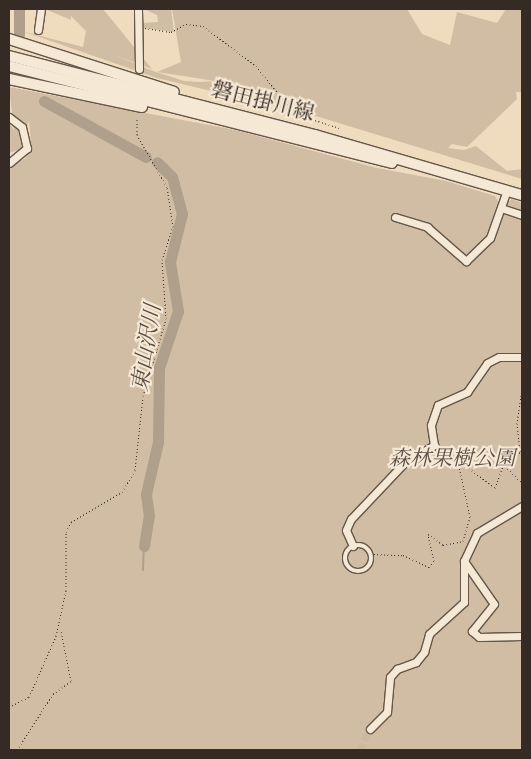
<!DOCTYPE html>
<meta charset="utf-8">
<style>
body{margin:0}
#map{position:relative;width:531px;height:759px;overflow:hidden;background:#efdbbe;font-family:"IM FELL DW Pica","Noto Serif JP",serif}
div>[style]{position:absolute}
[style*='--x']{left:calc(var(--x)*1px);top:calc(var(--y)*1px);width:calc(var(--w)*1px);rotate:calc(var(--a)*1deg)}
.green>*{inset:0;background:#d0bda4}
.stream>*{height:2px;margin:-1px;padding:0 1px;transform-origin:1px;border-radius:1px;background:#b09f8a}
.river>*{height:11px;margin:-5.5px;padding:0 5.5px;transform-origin:5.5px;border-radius:5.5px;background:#b09f8a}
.street-tunnel>*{height:7px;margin-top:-3.5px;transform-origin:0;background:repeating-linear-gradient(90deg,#cab89f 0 7px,transparent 0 10.5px)}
.path>*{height:1px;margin-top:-0.5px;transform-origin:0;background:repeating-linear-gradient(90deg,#362a24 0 1px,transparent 0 3.5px)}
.roads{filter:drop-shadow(1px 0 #64564a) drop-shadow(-1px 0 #64564a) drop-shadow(0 1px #64564a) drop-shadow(0 -1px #64564a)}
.lane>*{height:4px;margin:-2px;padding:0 2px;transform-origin:2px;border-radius:2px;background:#f5e8d5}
.lane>.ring{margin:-2px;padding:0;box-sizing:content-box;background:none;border:4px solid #f5e8d5;border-radius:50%}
.street>*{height:7px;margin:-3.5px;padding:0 3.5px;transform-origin:3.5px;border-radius:3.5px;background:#f5e8d5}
.secondary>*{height:10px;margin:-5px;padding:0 5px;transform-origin:5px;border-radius:5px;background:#f5e8d5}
span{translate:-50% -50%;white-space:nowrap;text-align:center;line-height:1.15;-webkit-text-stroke:4.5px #f5e8d5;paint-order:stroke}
.street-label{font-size:21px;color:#362a24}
.park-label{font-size:21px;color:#5c4f44;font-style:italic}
.water-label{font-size:22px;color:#5b4d43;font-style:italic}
.frame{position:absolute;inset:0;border:10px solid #362a24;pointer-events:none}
</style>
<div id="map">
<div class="green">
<div style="clip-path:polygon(45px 9px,103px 9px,152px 69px,114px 55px,153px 71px,184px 81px,200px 82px,215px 81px,157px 72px,181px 62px,172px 9px,407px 9px,422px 34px,450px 45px,457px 12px,497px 23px,506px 9px,522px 9px,522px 92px,516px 92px,517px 99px,467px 147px,452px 144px,448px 148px,464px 150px,476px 146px,507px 171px,522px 169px,522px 179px,319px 117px,157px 78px,22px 31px,83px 47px,86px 31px,71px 16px,71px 20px)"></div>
<div style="clip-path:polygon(144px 9px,171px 9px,174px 32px,142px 28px,143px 23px,158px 22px,157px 15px)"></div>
<div style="clip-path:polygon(9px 87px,235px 130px,377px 168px,446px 181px,495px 196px,501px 206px,512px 199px,522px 203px,522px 216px,516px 217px,522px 219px,522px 750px,9px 750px,9px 167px,26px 158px,31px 144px,29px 120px,22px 149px,9px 153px,9px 123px,14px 130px)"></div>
</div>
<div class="stream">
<div style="--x:143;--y:570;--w:24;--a:-88"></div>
</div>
<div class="river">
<div style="--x:19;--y:34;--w:25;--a:-90"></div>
<div style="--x:44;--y:101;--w:116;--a:28.8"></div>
<div style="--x:144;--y:546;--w:30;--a:-81"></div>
<div style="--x:149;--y:516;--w:22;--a:-98"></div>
<div style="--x:146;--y:494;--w:53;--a:-77"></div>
<div style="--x:158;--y:442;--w:74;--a:-89.2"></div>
<div style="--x:159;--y:368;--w:60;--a:-71.6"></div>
<div style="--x:178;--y:311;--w:50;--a:-99.3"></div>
<div style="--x:170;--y:262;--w:49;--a:-76"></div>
<div style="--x:182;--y:214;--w:38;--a:-105"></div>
<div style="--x:172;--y:177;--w:21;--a:-135"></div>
</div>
<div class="street-tunnel">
<div style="--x:360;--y:750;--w:23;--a:-65"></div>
</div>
<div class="path">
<div style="--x:145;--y:28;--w:26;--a:9"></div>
<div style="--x:171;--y:32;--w:17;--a:-28"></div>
<div style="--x:186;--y:24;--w:17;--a:7"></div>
<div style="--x:203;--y:26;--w:66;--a:37"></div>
<div style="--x:256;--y:66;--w:62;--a:50.9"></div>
<div style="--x:295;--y:114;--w:47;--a:17.3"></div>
<div style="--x:505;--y:466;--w:24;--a:45"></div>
<div style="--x:370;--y:554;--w:33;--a:2"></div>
<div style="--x:403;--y:555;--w:29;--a:25"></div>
<div style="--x:429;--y:567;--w:8;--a:-50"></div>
<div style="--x:434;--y:561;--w:28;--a:-103"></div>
<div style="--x:428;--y:534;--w:19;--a:36"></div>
<div style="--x:443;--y:545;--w:20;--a:-11"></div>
<div style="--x:463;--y:541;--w:25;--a:-74"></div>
<div style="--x:470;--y:517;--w:52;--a:-102.2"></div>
<div style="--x:459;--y:466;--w:7;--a:0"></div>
<div style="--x:466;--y:466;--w:36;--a:37"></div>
<div style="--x:495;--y:488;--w:23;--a:-70"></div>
<div style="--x:503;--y:466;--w:22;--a:-39"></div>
<div style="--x:520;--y:452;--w:28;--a:-96"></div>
<div style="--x:517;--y:424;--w:37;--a:-82"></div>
<div style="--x:9;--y:707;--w:22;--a:-27"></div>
<div style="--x:29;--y:697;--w:67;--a:-66.1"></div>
<div style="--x:56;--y:636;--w:47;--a:-77.7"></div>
<div style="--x:66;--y:590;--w:58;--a:-90"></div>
<div style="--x:66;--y:532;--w:11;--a:-63"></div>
<div style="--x:71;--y:522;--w:59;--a:-30.5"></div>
<div style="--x:122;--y:492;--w:26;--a:-59"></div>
<div style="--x:135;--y:470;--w:74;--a:-83.8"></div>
<div style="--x:143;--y:396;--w:80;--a:-73.4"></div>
<div style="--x:166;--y:319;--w:59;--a:-93.9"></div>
<div style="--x:162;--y:260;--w:35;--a:-72"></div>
<div style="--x:173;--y:227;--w:40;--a:-98.5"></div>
<div style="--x:167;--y:187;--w:60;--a:-120"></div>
<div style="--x:137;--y:135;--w:16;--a:-90"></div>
<div style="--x:17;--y:750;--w:67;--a:-57.3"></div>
<div style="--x:53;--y:694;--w:22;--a:-36"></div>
<div style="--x:71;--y:681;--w:51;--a:-101.3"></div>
</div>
<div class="roads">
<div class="lane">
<div class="ring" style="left:345px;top:545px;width:22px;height:22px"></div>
</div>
<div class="street">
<div style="--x:138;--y:9;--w:60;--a:89"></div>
<div style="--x:38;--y:30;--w:21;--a:-82"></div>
<div style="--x:9;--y:117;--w:16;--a:38"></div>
<div style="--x:22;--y:127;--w:22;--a:77"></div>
<div style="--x:27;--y:148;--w:23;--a:140"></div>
<div style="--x:501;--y:208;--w:22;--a:18"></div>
<div style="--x:395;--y:217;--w:34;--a:17"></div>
<div style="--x:427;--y:227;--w:52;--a:41.1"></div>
<div style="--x:466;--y:261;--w:33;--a:-44"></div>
<div style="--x:490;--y:238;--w:51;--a:-70.5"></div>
<div style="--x:353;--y:546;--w:17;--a:-114"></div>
<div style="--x:346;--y:530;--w:12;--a:-66"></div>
<div style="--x:351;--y:519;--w:79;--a:-46.5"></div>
<div style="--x:405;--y:462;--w:34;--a:-30"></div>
<div style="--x:434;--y:445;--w:20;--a:-99"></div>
<div style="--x:431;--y:425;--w:21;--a:-71"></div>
<div style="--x:438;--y:405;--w:32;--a:-24"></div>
<div style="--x:467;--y:392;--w:35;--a:-55"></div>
<div style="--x:487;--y:363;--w:13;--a:-27"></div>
<div style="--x:499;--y:357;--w:23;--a:0"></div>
<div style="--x:464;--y:561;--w:52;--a:55.1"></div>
<div style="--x:494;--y:604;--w:35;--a:129"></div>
<div style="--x:472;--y:631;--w:9;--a:41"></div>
<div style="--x:479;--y:637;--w:43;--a:-1.3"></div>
<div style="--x:370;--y:729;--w:24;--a:-45"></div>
<div style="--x:387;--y:712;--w:35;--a:-85"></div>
<div style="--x:390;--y:677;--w:11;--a:-49"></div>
<div style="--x:397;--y:669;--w:20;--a:-20"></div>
<div style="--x:416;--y:662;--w:13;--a:-51"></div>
<div style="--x:424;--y:652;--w:19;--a:-74"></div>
<div style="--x:429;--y:634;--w:47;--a:-42.4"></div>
<div style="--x:464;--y:602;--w:41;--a:-90"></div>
<div style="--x:464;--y:561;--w:31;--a:-65"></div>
<div style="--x:477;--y:533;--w:52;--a:-31"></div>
</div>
<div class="secondary">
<div style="--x:9;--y:39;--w:173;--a:17.8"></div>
<div style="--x:9;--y:56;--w:316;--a:14.5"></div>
<div style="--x:315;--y:135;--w:216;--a:16.2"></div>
<div style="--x:9;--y:66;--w:395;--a:14.2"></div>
<div style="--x:9;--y:79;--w:136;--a:11.9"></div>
</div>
</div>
<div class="street-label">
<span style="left:263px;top:102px;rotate:14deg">磐田掛川線</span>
</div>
<div class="park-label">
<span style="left:452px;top:459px">森林果樹公園</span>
</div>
<div class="water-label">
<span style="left:147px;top:348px;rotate:-81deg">東山沢川</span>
</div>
<div class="frame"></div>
</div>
